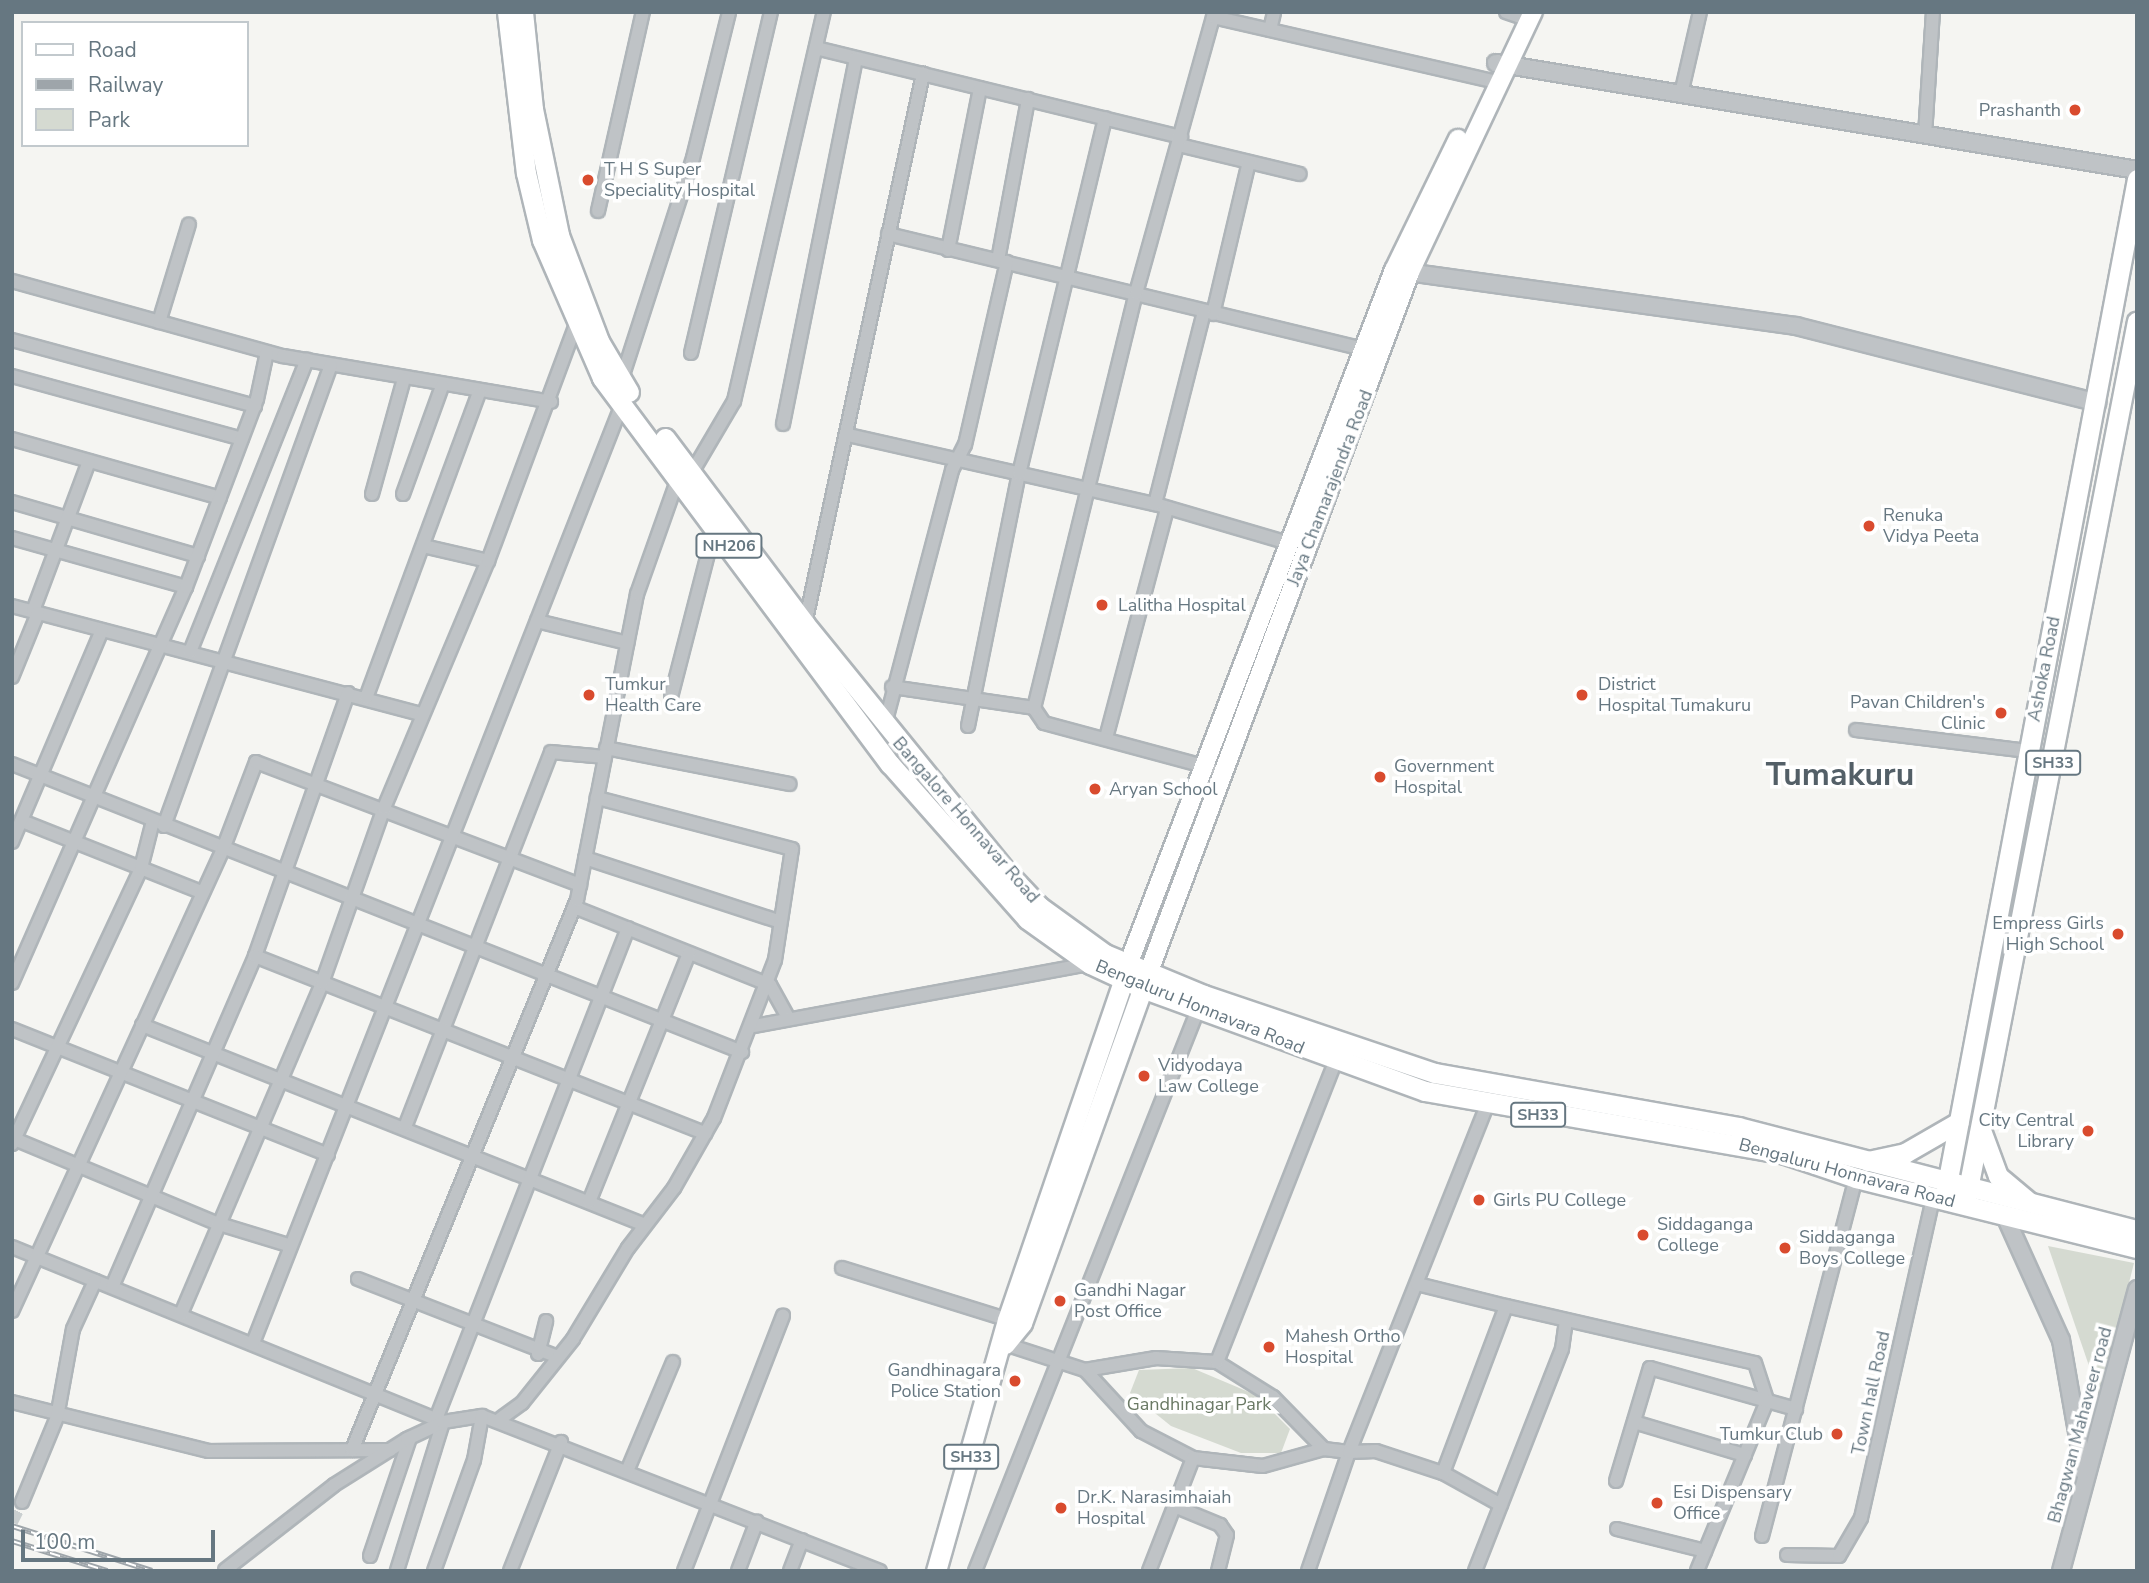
<!DOCTYPE html>
<style>
body{margin:0}
#map{position:relative;width:2149px;height:1583px;overflow:hidden;background:#f5f5f2;font-family:"Nunito Sans",sans-serif}
div>[style]{position:absolute}
[style*='--x']{left:calc(var(--x)*1px);top:calc(var(--y)*1px);width:calc(var(--w)*1px);rotate:calc(var(--a)*1deg)}
.green>*{inset:0;background:#d5dad1}
.minor-tunnel>*{height:12px;margin-top:-6px;transform-origin:0;background:repeating-linear-gradient(90deg,#cacfd0 0 12px,transparent 0 18px)}
.roads{filter:drop-shadow(2px 0 #afb5b9) drop-shadow(-2px 0 #afb5b9) drop-shadow(0 2px #afb5b9) drop-shadow(0 -2px #afb5b9)}
.minor>*{height:12px;margin:-6px;padding:0 6px;transform-origin:6px;border-radius:6px;background:#bfc3c6}
.tertiary>*{height:16px;margin:-8px;padding:0 8px;transform-origin:8px;border-radius:8px;background:#bfc3c6}
.secondary>*{height:18px;margin:-9px;padding:0 9px;transform-origin:9px;border-radius:9px;background:#fff}
.primary>*{height:19px;margin:-9.5px;padding:0 9.5px;transform-origin:9.5px;border-radius:9.5px;background:#fff}
.rail>*{height:6px;margin-top:-3px;transform-origin:0;background:repeating-linear-gradient(90deg,#fff 0 10px,#9ea5aa 0 20px);box-sizing:border-box;border-block:2px solid #9ea5aa}
.dots>*{width:19px;height:19px;translate:-50% -50%;box-sizing:border-box;border:4px solid #fff;border-radius:50%}
span{translate:-50% -50%;white-space:nowrap;text-align:center;line-height:1.15;-webkit-text-stroke:7px #fff;paint-order:stroke}
.shield-label span{padding:2px 5px;background:#fff;border:2px solid;border-radius:5px;-webkit-text-stroke-width:0}
.shield-label{font-size:16px;color:#667781;font-weight:700}
.poi-label{font-size:18px;color:#667781}
.right{translate:-100% -50%;text-align:right}
.left{translate:0 -50%;text-align:left}
.street-label{font-size:18px;color:#667781}
.park-label{font-size:18px;color:#6a7964}
.town-label{font-size:32px;color:#535f67;font-weight:700}
.frame{position:absolute;inset:0;border:14px solid #667781;pointer-events:none}
.legend{position:absolute;left:21px;top:21px;width:228px;height:126px;box-sizing:border-box;background:#fff;border:2px solid #c2c9cd;margin:0;padding:9px 12px;list-style:none;font-size:21px;color:#667781}
.legend li{display:flex;align-items:center;gap:14px;height:35px}
.legend b{width:35px;border:2px solid #c2c9cd}
.scale{position:absolute;left:21px;top:1530px;width:194px;height:32px;box-sizing:border-box;border:4px solid #667781;border-top:0;padding-left:9px;font-size:21px;line-height:24px;white-space:nowrap;color:#667781;-webkit-text-stroke:5px #fff;paint-order:stroke}
</style>
<div id="map">
<div class="green">
<div style="clip-path:polygon(2048px 1246px,2134px 1263px,2100px 1398px)"></div>
<div style="clip-path:polygon(1192px 1368px,1256px 1395px,1290px 1429px,1281px 1453px,1241px 1453px,1171px 1426px,1130px 1393px,1139px 1370px)"></div>
</div>
<div class="minor-tunnel">
<div style="--x:12;--y:1522;--w:22;--a:-63"></div>
</div>
<div class="roads">
<div class="minor">
<div style="--x:1506;--y:12;--w:24;--a:19"></div>
<div style="--x:1270;--y:30;--w:18;--a:-77"></div>
<div style="--x:816;--y:48;--w:376;--a:13.7"></div>
<div style="--x:1681;--y:94;--w:84;--a:-77"></div>
<div style="--x:1925;--y:135;--w:123;--a:-86.3"></div>
<div style="--x:1179;--y:145;--w:124;--a:13.5"></div>
<div style="--x:598;--y:211;--w:204;--a:-77.3"></div>
<div style="--x:888;--y:234;--w:490;--a:13.6"></div>
<div style="--x:948;--y:250;--w:165;--a:-78.8"></div>
<div style="--x:998;--y:260;--w:164;--a:-79.4"></div>
<div style="--x:12;--y:281;--w:281;--a:15.5"></div>
<div style="--x:283;--y:356;--w:272;--a:9.7"></div>
<div style="--x:1213;--y:314;--w:156;--a:-76.7"></div>
<div style="--x:159;--y:322;--w:102;--a:-73"></div>
<div style="--x:12;--y:340;--w:252;--a:15.2"></div>
<div style="--x:691;--y:353;--w:350;--a:-76.8"></div>
<div style="--x:12;--y:376;--w:238;--a:15.3"></div>
<div style="--x:621;--y:381;--w:234;--a:-72.1"></div>
<div style="--x:693;--y:158;--w:150;--a:-76.1"></div>
<div style="--x:783;--y:424;--w:373;--a:-78.7"></div>
<div style="--x:848;--y:435;--w:315;--a:12.7"></div>
<div style="--x:1155;--y:504;--w:139;--a:16.3"></div>
<div style="--x:12;--y:439;--w:216;--a:15.8"></div>
<div style="--x:691;--y:474;--w:85;--a:-59.5"></div>
<div style="--x:734;--y:401;--w:399;--a:-77"></div>
<div style="--x:372;--y:494;--w:119;--a:-74.5"></div>
<div style="--x:403;--y:494;--w:115;--a:-70.1"></div>
<div style="--x:12;--y:502;--w:194;--a:16.2"></div>
<div style="--x:1155;--y:504;--w:198;--a:-75.7"></div>
<div style="--x:12;--y:538;--w:181;--a:15.7"></div>
<div style="--x:423;--y:546;--w:67;--a:13"></div>
<div style="--x:12;--y:606;--w:422;--a:14.8"></div>
<div style="--x:33;--y:611;--w:160;--a:-69.5"></div>
<div style="--x:537;--y:621;--w:93;--a:13.7"></div>
<div style="--x:805;--y:624;--w:563;--a:-77.89"></div>
<div style="--x:190;--y:652;--w:315;--a:-68.2"></div>
<div style="--x:12;--y:677;--w:69;--a:-67.9"></div>
<div style="--x:892;--y:687;--w:144;--a:8.4"></div>
<div style="--x:671;--y:697;--w:176;--a:-75.5"></div>
<div style="--x:366;--y:698;--w:325;--a:-69.7"></div>
<div style="--x:885;--y:724;--w:263;--a:-75.2"></div>
<div style="--x:952;--y:470;--w:28;--a:-63"></div>
<div style="--x:965;--y:445;--w:188;--a:-77.1"></div>
<div style="--x:968;--y:726;--w:257;--a:-78.6"></div>
<div style="--x:1019;--y:474;--w:366;--a:-76.4"></div>
<div style="--x:1856;--y:730;--w:173;--a:7"></div>
<div style="--x:1106;--y:738;--w:238;--a:-75.1"></div>
<div style="--x:606;--y:748;--w:187;--a:11.1"></div>
<div style="--x:12;--y:764;--w:785;--a:21.53"></div>
<div style="--x:1211;--y:768;--w:173;--a:-164.9"></div>
<div style="--x:1044;--y:723;--w:18;--a:-124"></div>
<div style="--x:1034;--y:708;--w:427;--a:-76.2"></div>
<div style="--x:1136;--y:293;--w:287;--a:-74.4"></div>
<div style="--x:1213;--y:17;--w:290;--a:12.9"></div>
<div style="--x:22;--y:821;--w:193;--a:21.6"></div>
<div style="--x:164;--y:826;--w:490;--a:-70.1"></div>
<div style="--x:12;--y:842;--w:230;--a:-67"></div>
<div style="--x:585;--y:858;--w:203;--a:18.1"></div>
<div style="--x:574;--y:907;--w:211;--a:21.7"></div>
<div style="--x:770;--y:985;--w:38;--a:61"></div>
<div style="--x:255;--y:956;--w:279;--a:-70.5"></div>
<div style="--x:12;--y:983;--w:433;--a:-66.3"></div>
<div style="--x:186;--y:587;--w:201;--a:-69.3"></div>
<div style="--x:257;--y:399;--w:48;--a:-78"></div>
<div style="--x:142;--y:1025;--w:541;--a:21.68"></div>
<div style="--x:754;--y:1026;--w:342;--a:-10.5"></div>
<div style="--x:12;--y:1029;--w:340;--a:21.7"></div>
<div style="--x:405;--y:1127;--w:402;--a:-68.7"></div>
<div style="--x:551;--y:752;--w:54;--a:5.3"></div>
<div style="--x:12;--y:1138;--w:221;--a:22.6"></div>
<div style="--x:216;--y:1223;--w:78;--a:17"></div>
<div style="--x:12;--y:1144;--w:305;--a:-64.9"></div>
<div style="--x:141;--y:868;--w:49;--a:-75.7"></div>
<div style="--x:589;--y:1202;--w:268;--a:-68.1"></div>
<div style="--x:12;--y:1247;--w:465;--a:22.1"></div>
<div style="--x:443;--y:1422;--w:156;--a:107.2"></div>
<div style="--x:842;--y:1268;--w:178;--a:17.3"></div>
<div style="--x:358;--y:1279;--w:212;--a:21.3"></div>
<div style="--x:112;--y:1287;--w:361;--a:-66.6"></div>
<div style="--x:255;--y:956;--w:484;--a:21.5"></div>
<div style="--x:1506;--y:1306;--w:255;--a:12.9"></div>
<div style="--x:1755;--y:1363;--w:40;--a:72"></div>
<div style="--x:1767;--y:1401;--w:184;--a:112.4"></div>
<div style="--x:12;--y:1311;--w:508;--a:-65.45"></div>
<div style="--x:223;--y:849;--w:93;--a:-69.2"></div>
<div style="--x:256;--y:762;--w:347;--a:20.8"></div>
<div style="--x:181;--y:1314;--w:360;--a:-66.9"></div>
<div style="--x:322;--y:983;--w:186;--a:-70.5"></div>
<div style="--x:384;--y:808;--w:268;--a:-67.2"></div>
<div style="--x:488;--y:561;--w:255;--a:-69.6"></div>
<div style="--x:253;--y:1343;--w:1011;--a:-68.54"></div>
<div style="--x:1005;--y:1344;--w:84;--a:18"></div>
<div style="--x:1085;--y:1370;--w:72;--a:-9.6"></div>
<div style="--x:1156;--y:1358;--w:61;--a:3.8"></div>
<div style="--x:1217;--y:1362;--w:66;--a:32"></div>
<div style="--x:1273;--y:1397;--w:73;--a:45.6"></div>
<div style="--x:1324;--y:1449;--w:25;--a:7"></div>
<div style="--x:1349;--y:1452;--w:373;--a:-68.3"></div>
<div style="--x:538;--y:1354;--w:34;--a:-76"></div>
<div style="--x:1217;--y:1362;--w:325;--a:-68.5"></div>
<div style="--x:1085;--y:1370;--w:83;--a:47.4"></div>
<div style="--x:1141;--y:1431;--w:59;--a:27.4"></div>
<div style="--x:1193;--y:1458;--w:70;--a:6.5"></div>
<div style="--x:1263;--y:1466;--w:63;--a:-15.6"></div>
<div style="--x:12;--y:1402;--w:203;--a:14"></div>
<div style="--x:209;--y:1451;--w:181;--a:-0.3"></div>
<div style="--x:436;--y:1419;--w:527;--a:-68.64"></div>
<div style="--x:500;--y:1419;--w:27;--a:-36"></div>
<div style="--x:522;--y:1403;--w:82;--a:-51.4"></div>
<div style="--x:573;--y:1339;--w:106;--a:-58.9"></div>
<div style="--x:628;--y:1248;--w:76;--a:-52.5"></div>
<div style="--x:674;--y:1188;--w:81;--a:-60.3"></div>
<div style="--x:714;--y:1118;--w:169;--a:-68.9"></div>
<div style="--x:775;--y:960;--w:112;--a:-81.3"></div>
<div style="--x:792;--y:849;--w:202;--a:-165.3"></div>
<div style="--x:1634;--y:1422;--w:116;--a:16.6"></div>
<div style="--x:352;--y:1450;--w:594;--a:-67.75"></div>
<div style="--x:577;--y:900;--w:312;--a:-78.9"></div>
<div style="--x:637;--y:594;--w:123;--a:-70.5"></div>
<div style="--x:628;--y:1469;--w:116;--a:-67.2"></div>
<div style="--x:1443;--y:1473;--w:66;--a:28.9"></div>
<div style="--x:1616;--y:1481;--w:118;--a:-73.3"></div>
<div style="--x:1650;--y:1368;--w:152;--a:15.7"></div>
<div style="--x:22;--y:1502;--w:92;--a:-67.6"></div>
<div style="--x:57;--y:1417;--w:89;--a:-79.7"></div>
<div style="--x:73;--y:1329;--w:53;--a:-65.4"></div>
<div style="--x:1174;--y:1506;--w:50;--a:22.4"></div>
<div style="--x:1220;--y:1525;--w:12;--a:55"></div>
<div style="--x:1227;--y:1535;--w:37;--a:104"></div>
<div style="--x:1617;--y:1529;--w:91;--a:14"></div>
<div style="--x:1762;--y:1536;--w:370;--a:-75.3"></div>
<div style="--x:1787;--y:1555;--w:52;--a:1.1"></div>
<div style="--x:1839;--y:1556;--w:44;--a:-59.9"></div>
<div style="--x:1861;--y:1518;--w:333;--a:-77.3"></div>
<div style="--x:370;--y:1556;--w:125;--a:-71.3"></div>
<div style="--x:225;--y:1570;--w:138;--a:-37.9"></div>
<div style="--x:334;--y:1485;--w:86;--a:-32.2"></div>
<div style="--x:407;--y:1439;--w:40;--a:-25"></div>
<div style="--x:443;--y:1422;--w:39;--a:-9"></div>
<div style="--x:482;--y:1416;--w:427;--a:21.3"></div>
<div style="--x:434;--y:1571;--w:118;--a:-70.2"></div>
<div style="--x:474;--y:1460;--w:45;--a:-79.7"></div>
<div style="--x:510;--y:1571;--w:139;--a:-68.4"></div>
<div style="--x:684;--y:1571;--w:274;--a:-68.8"></div>
<div style="--x:738;--y:1571;--w:53;--a:-69.2"></div>
<div style="--x:790;--y:1571;--w:33;--a:-69"></div>
<div style="--x:975;--y:1571;--w:612;--a:-68.34"></div>
<div style="--x:1149;--y:1571;--w:121;--a:-68.7"></div>
<div style="--x:1308;--y:1571;--w:126;--a:-71"></div>
<div style="--x:1349;--y:1452;--w:27;--a:-2"></div>
<div style="--x:1376;--y:1451;--w:71;--a:18.2"></div>
<div style="--x:1443;--y:1473;--w:178;--a:-69.3"></div>
<div style="--x:1506;--y:1306;--w:92;--a:-166.1"></div>
<div style="--x:1475;--y:1571;--w:238;--a:-68.6"></div>
<div style="--x:1562;--y:1349;--w:29;--a:-82"></div>
</div>
<div class="tertiary">
<div style="--x:1496;--y:63;--w:650;--a:9.48"></div>
<div style="--x:1400;--y:271;--w:400;--a:7.9"></div>
<div style="--x:1796;--y:326;--w:311;--a:14.3"></div>
<div style="--x:2005;--y:1216;--w:136;--a:65.7"></div>
<div style="--x:2061;--y:1340;--w:134;--a:80.1"></div>
<div style="--x:2061;--y:1571;--w:292;--a:-74.9"></div>
</div>
<div class="secondary">
<div style="--x:1128;--y:965;--w:744;--a:-69.06"></div>
<div style="--x:1394;--y:270;--w:146;--a:-64"></div>
<div style="--x:1148;--y:974;--w:749;--a:-69.53"></div>
<div style="--x:1410;--y:272;--w:288;--a:-64.7"></div>
</div>
<div class="primary">
<div style="--x:507;--y:12;--w:162;--a:83.3"></div>
<div style="--x:526;--y:173;--w:69;--a:76.6"></div>
<div style="--x:542;--y:240;--w:150;--a:66.5"></div>
<div style="--x:602;--y:378;--w:482;--a:53.3"></div>
<div style="--x:890;--y:764;--w:207;--a:48.5"></div>
<div style="--x:1027;--y:919;--w:77;--a:35.5"></div>
<div style="--x:1090;--y:964;--w:57;--a:24.8"></div>
<div style="--x:1142;--y:988;--w:301;--a:20"></div>
<div style="--x:1425;--y:1091;--w:362;--a:9.9"></div>
<div style="--x:1782;--y:1153;--w:78;--a:18.7"></div>
<div style="--x:1856;--y:1178;--w:290;--a:14"></div>
<div style="--x:523;--y:12;--w:98;--a:84.1"></div>
<div style="--x:533;--y:109;--w:129;--a:78.3"></div>
<div style="--x:559;--y:235;--w:113;--a:69.3"></div>
<div style="--x:599;--y:341;--w:59;--a:59.5"></div>
<div style="--x:665;--y:438;--w:233;--a:53"></div>
<div style="--x:805;--y:624;--w:314;--a:50.9"></div>
<div style="--x:1003;--y:868;--w:54;--a:46.5"></div>
<div style="--x:1040;--y:907;--w:80;--a:35.9"></div>
<div style="--x:1105;--y:954;--w:107;--a:22.5"></div>
<div style="--x:1204;--y:995;--w:244;--a:18.7"></div>
<div style="--x:1435;--y:1073;--w:308;--a:10.1"></div>
<div style="--x:1738;--y:1127;--w:412;--a:14.5"></div>
<div style="--x:1981;--y:1130;--w:49;--a:69.7"></div>
<div style="--x:1998;--y:1176;--w:39;--a:40"></div>
<div style="--x:1868;--y:1161;--w:38;--a:-12"></div>
<div style="--x:1905;--y:1153;--w:62;--a:-29.9"></div>
<div style="--x:1945;--y:1195;--w:1034;--a:-79.3"></div>
<div style="--x:1966;--y:1199;--w:894;--a:-78.98"></div>
<div style="--x:1005;--y:1344;--w:27;--a:-51"></div>
<div style="--x:1022;--y:1323;--w:367;--a:-70.2"></div>
<div style="--x:936;--y:1571;--w:261;--a:-74.2"></div>
<div style="--x:1007;--y:1320;--w:371;--a:-71.1"></div>
</div>
</div>
<div class="rail">
<div style="--x:12;--y:1526;--w:147;--a:17.8"></div>
<div style="--x:12;--y:1541;--w:100;--a:17.5"></div>
</div>
<div class="dots">
<div style="left:2075px;top:110px;background:#d94b2e"></div>
<div style="left:588px;top:180px;background:#d94b2e"></div>
<div style="left:1869px;top:526px;background:#d94b2e"></div>
<div style="left:1102px;top:605px;background:#d94b2e"></div>
<div style="left:589px;top:695px;background:#d94b2e"></div>
<div style="left:1582px;top:695px;background:#d94b2e"></div>
<div style="left:2001px;top:713px;background:#d94b2e"></div>
<div style="left:1380px;top:777px;background:#d94b2e"></div>
<div style="left:1095px;top:789px;background:#d94b2e"></div>
<div style="left:2118px;top:934px;background:#d94b2e"></div>
<div style="left:1144px;top:1076px;background:#d94b2e"></div>
<div style="left:2088px;top:1131px;background:#d94b2e"></div>
<div style="left:1479px;top:1200px;background:#d94b2e"></div>
<div style="left:1643px;top:1235px;background:#d94b2e"></div>
<div style="left:1785px;top:1248px;background:#d94b2e"></div>
<div style="left:1060px;top:1301px;background:#d94b2e"></div>
<div style="left:1269px;top:1347px;background:#d94b2e"></div>
<div style="left:1015px;top:1381px;background:#d94b2e"></div>
<div style="left:1837px;top:1434px;background:#d94b2e"></div>
<div style="left:1657px;top:1503px;background:#d94b2e"></div>
<div style="left:1061px;top:1508px;background:#d94b2e"></div>
</div>
<div class="shield-label">
<span style="left:729px;top:546px">NH206</span>
<span style="left:2053px;top:763px">SH33</span>
<span style="left:1538px;top:1115px">SH33</span>
<span style="left:971px;top:1457px">SH33</span>
</div>
<div class="poi-label">
<span class="right" style="left:2061px;top:110px">Prashanth</span>
<span class="left" style="left:604px;top:180px">T H S Super<br>Speciality Hospital</span>
<span class="left" style="left:1883px;top:526px">Renuka<br>Vidya Peeta</span>
<span class="left" style="left:1118px;top:605px">Lalitha Hospital</span>
<span class="left" style="left:605px;top:695px">Tumkur<br>Health Care</span>
<span class="left" style="left:1598px;top:695px">District<br>Hospital Tumakuru</span>
<span class="right" style="left:1985px;top:713px">Pavan Children's<br>Clinic</span>
<span class="left" style="left:1394px;top:777px">Government<br>Hospital</span>
<span class="left" style="left:1109px;top:789px">Aryan School</span>
<span class="right" style="left:2104px;top:934px">Empress Girls<br>High School</span>
<span class="left" style="left:1158px;top:1076px">Vidyodaya<br>Law College</span>
<span class="right" style="left:2074px;top:1131px">City Central<br>Library</span>
<span class="left" style="left:1493px;top:1200px">Girls PU College</span>
<span class="left" style="left:1657px;top:1235px">Siddaganga<br>College</span>
<span class="left" style="left:1799px;top:1248px">Siddaganga<br>Boys College</span>
<span class="left" style="left:1074px;top:1301px">Gandhi Nagar<br>Post Office</span>
<span class="left" style="left:1285px;top:1347px">Mahesh Ortho<br>Hospital</span>
<span class="right" style="left:1001px;top:1381px">Gandhinagara<br>Police Station</span>
<span class="right" style="left:1823px;top:1434px">Tumkur Club</span>
<span class="left" style="left:1673px;top:1503px">Esi Dispensary<br>Office</span>
<span class="left" style="left:1077px;top:1508px">Dr.K. Narasimhaiah<br>Hospital</span>
</div>
<div class="street-label">
<span style="left:1330px;top:488px;rotate:-69deg">Jaya Chamarajendra Road</span>
<span style="left:2044px;top:669px;rotate:-79deg">Ashoka Road</span>
<span style="left:966px;top:820px;rotate:49deg">Bangalore Honnavar Road</span>
<span style="left:1200px;top:1007px;rotate:22deg">Bengaluru Honnavara Road</span>
<span style="left:1847px;top:1173px;rotate:15deg">Bengaluru Honnavara Road</span>
<span style="left:1871px;top:1393px;rotate:-78deg">Town hall Road</span>
<span style="left:2080px;top:1425px;rotate:-75deg">Bhagwan Mahaveer road</span>
</div>
<div class="park-label">
<span style="left:1199px;top:1404px">Gandhinagar Park</span>
</div>
<div class="town-label">
<span style="left:1840px;top:775px">Tumakuru</span>
</div>
<div class="frame"></div>
<ul class="legend">
<li><b style="height:9px;background:#fff"></b>Road</li>
<li><b style="height:9px;background:#9ea5aa"></b>Railway</li>
<li><b style="height:19px;background:#d5dad1"></b>Park</li>
</ul>
<div class="scale">100 m</div>
</div>
